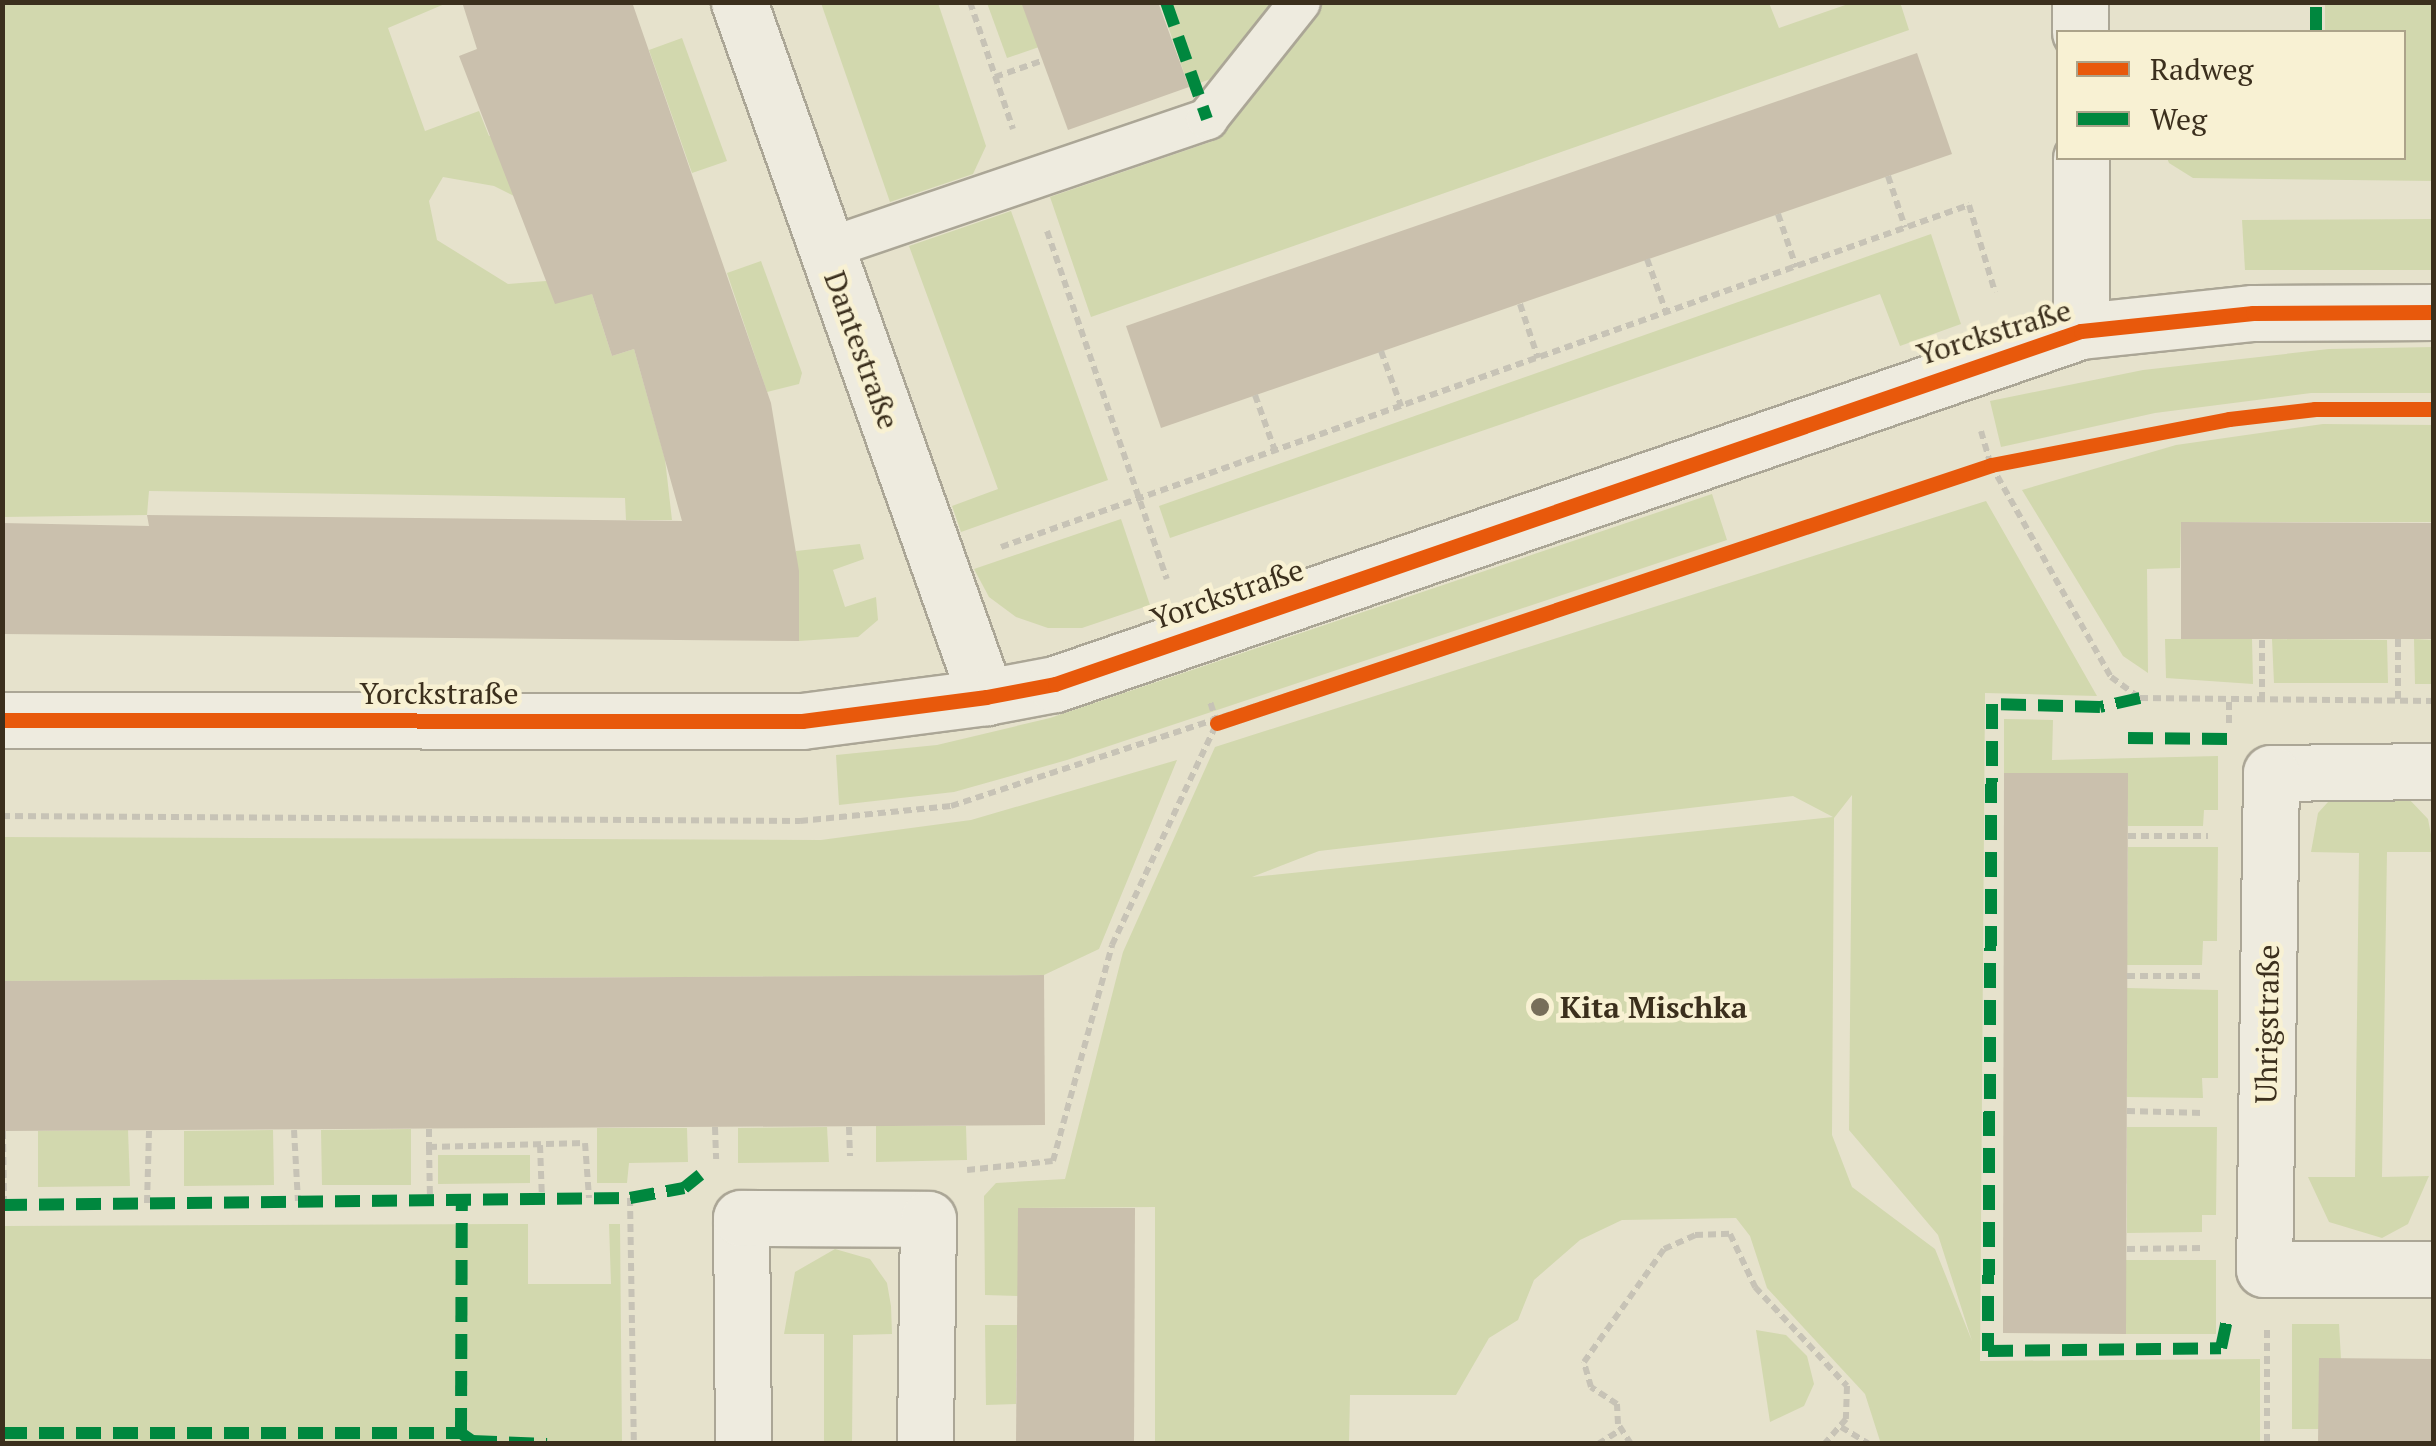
<!DOCTYPE html>
<meta charset="utf-8">
<style>
body{margin:0}
#map{position:relative;width:2436px;height:1446px;overflow:hidden;background:#e6e2cc;font-family:"PT Serif",serif}
div>[style]{position:absolute}
[style*='--x']{left:calc(var(--x)*1px);top:calc(var(--y)*1px);width:calc(var(--w)*1px);rotate:calc(var(--a)*1deg)}
.green>*{inset:0;background:#d2d8ae}
.building>*{inset:0;background:#cac0ad}
.path>*{height:6px;margin-top:-3px;transform-origin:0;background:repeating-linear-gradient(90deg,#c7c3b6 0 8px,transparent 0 13px)}
.roads{filter:drop-shadow(2px 0 #aba696) drop-shadow(-2px 0 #aba696) drop-shadow(0 2px #aba696) drop-shadow(0 -2px #aba696)}
.lane>*{height:40px;margin:-20px;padding:0 20px;transform-origin:20px;border-radius:20px;background:#eeebdf}
.street>*{height:55px;margin:-27.5px;padding:0 27.5px;transform-origin:27.5px;border-radius:27.5px;background:#eeebdf}
.quiet>*{height:12px;margin-top:-6px;transform-origin:0;background:repeating-linear-gradient(90deg,#00873e 0 25px,transparent 0 37px)}
.cycleway>*{height:15px;margin:-7.5px;padding:0 7.5px;transform-origin:7.5px;border-radius:7.5px;background:#e8590c}
.dots>*{width:28px;height:28px;translate:-50% -50%;box-sizing:border-box;border:5px solid #f8f1d3;border-radius:50%}
span{translate:-50% -50%;white-space:nowrap;text-align:center;line-height:1.15;-webkit-text-stroke:9px #f8f1d3;paint-order:stroke}
.street-label{font-size:30px;color:#3b2f1d}
.poi-label{font-size:30px;color:#3b2f1d;font-weight:700}
.left{translate:0 -50%;text-align:left}
.frame{position:absolute;inset:0;border:5px solid #3b2f1d;pointer-events:none}
.legend{position:absolute;left:2056px;top:30px;width:350px;height:130px;box-sizing:border-box;background:#f8f1d3;border:2px solid #aca38a;margin:0;padding:12px 18px;list-style:none;font-size:30px;color:#3b2f1d}
.legend li{display:flex;align-items:center;gap:20px;height:50px}
.legend b{width:50px;border:2px solid #aca38a}
</style>
<div id="map">
<div class="green">
<div style="clip-path:polygon(1900px 2px,1909px 30px,1091px 317px,1050px 197px,1219px 139px,1320px 3px,1769px 3px,1779px 28px,1851px 3px)"></div>
<div style="clip-path:polygon(2px 3px,447px 3px,388px 28px,425px 131px,479px 111px,489px 136px,505px 132px,534px 206px,494px 186px,443px 177px,429px 201px,437px 240px,508px 284px,546px 281px,592px 294px,612px 356px,634px 349px,665px 459px,672px 520px,626px 520px,625px 498px,149px 491px,147px 515px,3px 517px)"></div>
<div style="clip-path:polygon(821px 3px,938px 3px,986px 146px,973px 174px,890px 202px)"></div>
<div style="clip-path:polygon(987px 3px,1022px 3px,1039px 47px,1007px 58px)"></div>
<div style="clip-path:polygon(1160px 3px,1279px 3px,1221px 75px,1189px 87px)"></div>
<div style="clip-path:polygon(2325px 3px,2433px 3px,2433px 181px,2193px 178px,2169px 163px,2167px 158px,2404px 158px,2404px 32px,2325px 32px)"></div>
<div style="clip-path:polygon(682px 38px,727px 161px,692px 173px,649px 50px)"></div>
<div style="clip-path:polygon(1011px 211px,1108px 480px,961px 532px,952px 506px,998px 489px,909px 246px)"></div>
<div style="clip-path:polygon(2433px 219px,2433px 270px,2245px 270px,2242px 220px)"></div>
<div style="clip-path:polygon(1931px 234px,1961px 324px,1900px 346px,1880px 294px,1170px 538px,1159px 506px)"></div>
<div style="clip-path:polygon(761px 261px,802px 373px,799px 384px,767px 392px,727px 273px)"></div>
<div style="clip-path:polygon(2433px 347px,2433px 393px,2311px 393px,2155px 413px,2001px 447px,1990px 401px,2143px 370px,2329px 349px)"></div>
<div style="clip-path:polygon(2323px 424px,2433px 425px,2433px 522px,2181px 522px,2180px 568px,2147px 569px,2148px 673px,2123px 656px,2022px 490px,2176px 445px)"></div>
<div style="clip-path:polygon(1712px 494px,1727px 540px,1067px 760px,954px 792px,839px 805px,836px 755px,937px 745px,1050px 718px)"></div>
<div style="clip-path:polygon(evenodd,1986px 501px,2097px 696px,1985px 693px,1980px 1361px,2260px 1359px,2260px 1443px,1880px 1441px,1865px 1394px,1767px 1288px,1750px 1236px,1736px 1218px,1622px 1220px,1580px 1240px,1534px 1280px,1518px 1320px,1489px 1338px,1456px 1395px,1350px 1395px,1349px 1443px,1155px 1443px,1155px 1207px,1018px 1208px,1018px 1296px,985px 1295px,984px 1196px,996px 1183px,1065px 1179px,1123px 952px,1215px 747px,1986px 501px,1852px 795px,1849px 1130px,1938px 1235px,1972px 1341px,1935px 1249px,1852px 1187px,1832px 1135px,1834px 818px,1852px 795px,1986px 501px,1793px 796px,1833px 817px,1252px 877px,1319px 851px,1793px 796px)"></div>
<div style="clip-path:polygon(1121px 519px,1150px 605px,1082px 628px,1048px 628px,1016px 617px,989px 597px,974px 569px)"></div>
<div style="clip-path:polygon(860px 544px,864px 559px,833px 570px,845px 607px,876px 597px,878px 620px,858px 637px,799px 641px,796px 551px)"></div>
<div style="clip-path:polygon(2165px 639px,2252px 639px,2253px 684px,2166px 678px)"></div>
<div style="clip-path:polygon(2272px 639px,2387px 640px,2388px 683px,2274px 683px)"></div>
<div style="clip-path:polygon(2414px 639px,2433px 640px,2433px 684px,2415px 684px)"></div>
<div style="clip-path:polygon(2004px 719px,2053px 720px,2052px 760px,2218px 756px,2218px 810px,2204px 810px,2203px 826px,2128px 826px,2127px 773px,2004px 773px)"></div>
<div style="clip-path:polygon(1177px 760px,1099px 949px,1044px 975px,3px 981px,2px 837px,821px 840px,971px 820px)"></div>
<div style="clip-path:polygon(2338px 791px,2408px 798px,2428px 819px,2433px 845px,2434px 852px,2387px 852px,2382px 1177px,2429px 1176px,2408px 1224px,2382px 1238px,2329px 1222px,2308px 1177px,2355px 1177px,2359px 853px,2311px 852px,2318px 813px)"></div>
<div style="clip-path:polygon(2128px 847px,2218px 847px,2217px 941px,2203px 941px,2202px 965px,2127px 965px)"></div>
<div style="clip-path:polygon(2127px 988px,2218px 990px,2218px 1078px,2202px 1078px,2203px 1098px,2127px 1097px)"></div>
<div style="clip-path:polygon(876px 1126px,966px 1126px,967px 1160px,876px 1162px)"></div>
<div style="clip-path:polygon(827px 1127px,829px 1162px,738px 1163px,738px 1128px)"></div>
<div style="clip-path:polygon(2127px 1127px,2217px 1127px,2216px 1215px,2202px 1215px,2202px 1232px,2127px 1233px)"></div>
<div style="clip-path:polygon(597px 1128px,687px 1128px,688px 1162px,629px 1163px,627px 1183px,597px 1183px)"></div>
<div style="clip-path:polygon(411px 1129px,411px 1185px,322px 1185px,321px 1130px)"></div>
<div style="clip-path:polygon(128px 1130px,130px 1186px,38px 1187px,38px 1131px)"></div>
<div style="clip-path:polygon(273px 1130px,274px 1185px,184px 1186px,184px 1131px)"></div>
<div style="clip-path:polygon(438px 1155px,530px 1155px,530px 1183px,438px 1184px)"></div>
<div style="clip-path:polygon(528px 1224px,528px 1284px,611px 1284px,609px 1224px,620px 1224px,622px 1443px,3px 1443px,3px 1226px)"></div>
<div style="clip-path:polygon(835px 1249px,870px 1259px,887px 1283px,891px 1306px,892px 1334px,853px 1335px,852px 1443px,824px 1443px,824px 1334px,784px 1334px,795px 1272px)"></div>
<div style="clip-path:polygon(2126px 1260px,2216px 1260px,2216px 1334px,2126px 1334px)"></div>
<div style="clip-path:polygon(2292px 1324px,2339px 1324px,2341px 1359px,2319px 1429px,2292px 1429px)"></div>
<div style="clip-path:polygon(985px 1325px,1017px 1325px,1016px 1404px,986px 1405px)"></div>
<div style="clip-path:polygon(1756px 1330px,1786px 1335px,1807px 1356px,1814px 1384px,1804px 1406px,1770px 1422px)"></div>
</div>
<div class="building">
<div style="clip-path:polygon(462px 2px,632px 2px,771px 403px,799px 571px,799px 641px,2px 634px,2px 523px,149px 526px,147px 515px,682px 521px,634px 349px,612px 356px,592px 294px,555px 304px,459px 56px,477px 49px)"></div>
<div style="clip-path:polygon(1021px 2px,1158px 2px,1189px 87px,1068px 130px)"></div>
<div style="clip-path:polygon(1917px 53px,1952px 154px,1161px 428px,1126px 326px)"></div>
<div style="clip-path:polygon(2181px 522px,2434px 523px,2434px 639px,2181px 639px)"></div>
<div style="clip-path:polygon(2004px 773px,2128px 773px,2126px 1334px,2003px 1333px)"></div>
<div style="clip-path:polygon(1044px 975px,1045px 1125px,2px 1131px,2px 981px)"></div>
<div style="clip-path:polygon(1018px 1208px,1135px 1208px,1134px 1444px,1016px 1444px)"></div>
<div style="clip-path:polygon(2319px 1358px,2432px 1359px,2432px 1444px,2318px 1444px)"></div>
</div>
<div class="path">
<div style="--x:970;--y:2;--w:134;--a:71.3"></div>
<div style="--x:995;--y:77;--w:52;--a:-19.1"></div>
<div style="--x:1888;--y:176;--w:54;--a:71.6"></div>
<div style="--x:1778;--y:214;--w:56;--a:71.2"></div>
<div style="--x:1047;--y:231;--w:368;--a:71"></div>
<div style="--x:1647;--y:259;--w:56;--a:70.3"></div>
<div style="--x:1520;--y:304;--w:57;--a:71.6"></div>
<div style="--x:1381;--y:351;--w:59;--a:70"></div>
<div style="--x:1255;--y:395;--w:59;--a:70.3"></div>
<div style="--x:1981;--y:431;--w:35;--a:74"></div>
<div style="--x:1991;--y:465;--w:244;--a:60.5"></div>
<div style="--x:2111;--y:677;--w:36;--a:36"></div>
<div style="--x:2140;--y:698;--w:294;--a:0.6"></div>
<div style="--x:1001;--y:547;--w:1027;--a:-19.46"></div>
<div style="--x:1969;--y:205;--w:91;--a:73.4"></div>
<div style="--x:2398;--y:639;--w:62;--a:90"></div>
<div style="--x:2262;--y:700;--w:61;--a:-90"></div>
<div style="--x:2229;--y:723;--w:23;--a:-90"></div>
<div style="--x:2;--y:816;--w:798;--a:0.36"></div>
<div style="--x:800;--y:821;--w:152;--a:-5.7"></div>
<div style="--x:951;--y:806;--w:1094;--a:-18.15"></div>
<div style="--x:1991;--y:465;--w:242;--a:-10.9"></div>
<div style="--x:2229;--y:419;--w:87;--a:-6.6"></div>
<div style="--x:2315;--y:409;--w:119;--a:0"></div>
<div style="--x:2128;--y:836;--w:80;--a:0"></div>
<div style="--x:2127;--y:976;--w:78;--a:0"></div>
<div style="--x:2127;--y:1111;--w:77;--a:1.5"></div>
<div style="--x:715;--y:1127;--w:32;--a:88"></div>
<div style="--x:849;--y:1127;--w:29;--a:88"></div>
<div style="--x:429;--y:1129;--w:18;--a:90"></div>
<div style="--x:429;--y:1147;--w:156;--a:-1.5"></div>
<div style="--x:585;--y:1143;--w:55;--a:85.8"></div>
<div style="--x:294;--y:1130;--w:71;--a:86.8"></div>
<div style="--x:3;--y:1131;--w:73;--a:89.2"></div>
<div style="--x:540;--y:1145;--w:54;--a:87.9"></div>
<div style="--x:429;--y:1147;--w:54;--a:88.9"></div>
<div style="--x:967;--y:1170;--w:86;--a:-6"></div>
<div style="--x:1053;--y:1161;--w:224;--a:-74.7"></div>
<div style="--x:1112;--y:945;--w:246;--a:-64.7"></div>
<div style="--x:1217;--y:723;--w:25;--a:-108"></div>
<div style="--x:630;--y:1198;--w:246;--a:89.1"></div>
<div style="--x:147;--y:1203;--w:72;--a:-88.4"></div>
<div style="--x:2127;--y:1249;--w:76;--a:-0.8"></div>
<div style="--x:2267;--y:1330;--w:114;--a:90"></div>
<div style="--x:1841;--y:1427;--w:33;--a:31"></div>
<div style="--x:1598;--y:1444;--w:28;--a:-32"></div>
<div style="--x:1631;--y:1444;--w:24;--a:-123"></div>
<div style="--x:1618;--y:1424;--w:20;--a:-93"></div>
<div style="--x:1617;--y:1404;--w:31;--a:-147"></div>
<div style="--x:1591;--y:1387;--w:26;--a:-106"></div>
<div style="--x:1584;--y:1362;--w:138;--a:-54.7"></div>
<div style="--x:1664;--y:1249;--w:34;--a:-24"></div>
<div style="--x:1695;--y:1235;--w:35;--a:-2"></div>
<div style="--x:1730;--y:1234;--w:59;--a:64.7"></div>
<div style="--x:1755;--y:1287;--w:135;--a:47.1"></div>
<div style="--x:1847;--y:1386;--w:33;--a:92"></div>
<div style="--x:1846;--y:1419;--w:33;--a:131"></div>
</div>
<div class="roads">
<div class="lane">
<div style="--x:826;--y:249;--w:403;--a:-18.8"></div>
<div style="--x:1207;--y:119;--w:149;--a:-51.5"></div>
</div>
<div class="street">
<div style="--x:739;--y:2;--w:738;--a:70.44"></div>
<div style="--x:2080;--y:2;--w:30;--a:90"></div>
<div style="--x:2081;--y:158;--w:173;--a:90"></div>
<div style="--x:2;--y:720;--w:800;--a:0.07"></div>
<div style="--x:802;--y:721;--w:186;--a:-7.4"></div>
<div style="--x:986;--y:697;--w:70;--a:-10.7"></div>
<div style="--x:1055;--y:684;--w:1085;--a:-18.99"></div>
<div style="--x:2081;--y:331;--w:173;--a:-6"></div>
<div style="--x:2253;--y:313;--w:181;--a:-0.3"></div>
<div style="--x:2434;--y:771;--w:163;--a:179.3"></div>
<div style="--x:2271;--y:773;--w:496;--a:90.8"></div>
<div style="--x:2264;--y:1269;--w:170;--a:0"></div>
<div style="--x:743;--y:1444;--w:226;--a:-90.5"></div>
<div style="--x:741;--y:1218;--w:187;--a:0.3"></div>
<div style="--x:928;--y:1219;--w:225;--a:90.8"></div>
</div>
</div>
<div class="quiet">
<div style="--x:1166;--y:2;--w:124;--a:70.7"></div>
<div style="--x:2316;--y:32;--w:30;--a:-90"></div>
<div style="--x:2140;--y:698;--w:41;--a:167.3"></div>
<div style="--x:2100;--y:707;--w:108;--a:-178.4"></div>
<div style="--x:1992;--y:704;--w:647;--a:90.35"></div>
<div style="--x:1988;--y:1351;--w:233;--a:-0.7"></div>
<div style="--x:2221;--y:1348;--w:34;--a:-78"></div>
<div style="--x:2128;--y:738;--w:101;--a:0.6"></div>
<div style="--x:2;--y:1205;--w:628;--a:-0.64"></div>
<div style="--x:630;--y:1198;--w:55;--a:-10.5"></div>
<div style="--x:684;--y:1188;--w:21;--a:-39"></div>
<div style="--x:2;--y:1433;--w:459;--a:0"></div>
<div style="--x:461;--y:1433;--w:233;--a:-89.8"></div>
<div style="--x:461;--y:1433;--w:14;--a:36"></div>
<div style="--x:472;--y:1441;--w:75;--a:2.3"></div>
</div>
<div class="cycleway">
<div style="--x:2;--y:720;--w:800;--a:0.07"></div>
<div style="--x:802;--y:721;--w:186;--a:-7.4"></div>
<div style="--x:986;--y:697;--w:70;--a:-10.7"></div>
<div style="--x:1055;--y:684;--w:1085;--a:-18.99"></div>
<div style="--x:2081;--y:331;--w:173;--a:-6"></div>
<div style="--x:2253;--y:313;--w:181;--a:-0.3"></div>
<div style="--x:1217;--y:723;--w:816;--a:-18.43"></div>
<div style="--x:1991;--y:465;--w:242;--a:-10.9"></div>
<div style="--x:2229;--y:419;--w:87;--a:-6.6"></div>
<div style="--x:2315;--y:409;--w:119;--a:0"></div>
</div>
<div class="dots">
<div style="left:1540px;top:1007px;background:#776e5a"></div>
</div>
<div class="street-label">
<span style="left:1994px;top:332px;rotate:-17deg">Yorckstraße</span>
<span style="left:862px;top:350px;rotate:70deg">Dantestraße</span>
<span style="left:1227px;top:594px;rotate:-19deg">Yorckstraße</span>
<span style="left:439px;top:693px">Yorckstraße</span>
<span style="left:2267px;top:1024px;rotate:-89deg">Uhrigstraße</span>
</div>
<div class="poi-label">
<span class="left" style="left:1560px;top:1007px">Kita Mischka</span>
</div>
<div class="frame"></div>
<ul class="legend">
<li><b style="height:12px;background:#e8590c"></b>Radweg</li>
<li><b style="height:12px;background:#00873e"></b>Weg</li>
</ul>
</div>
